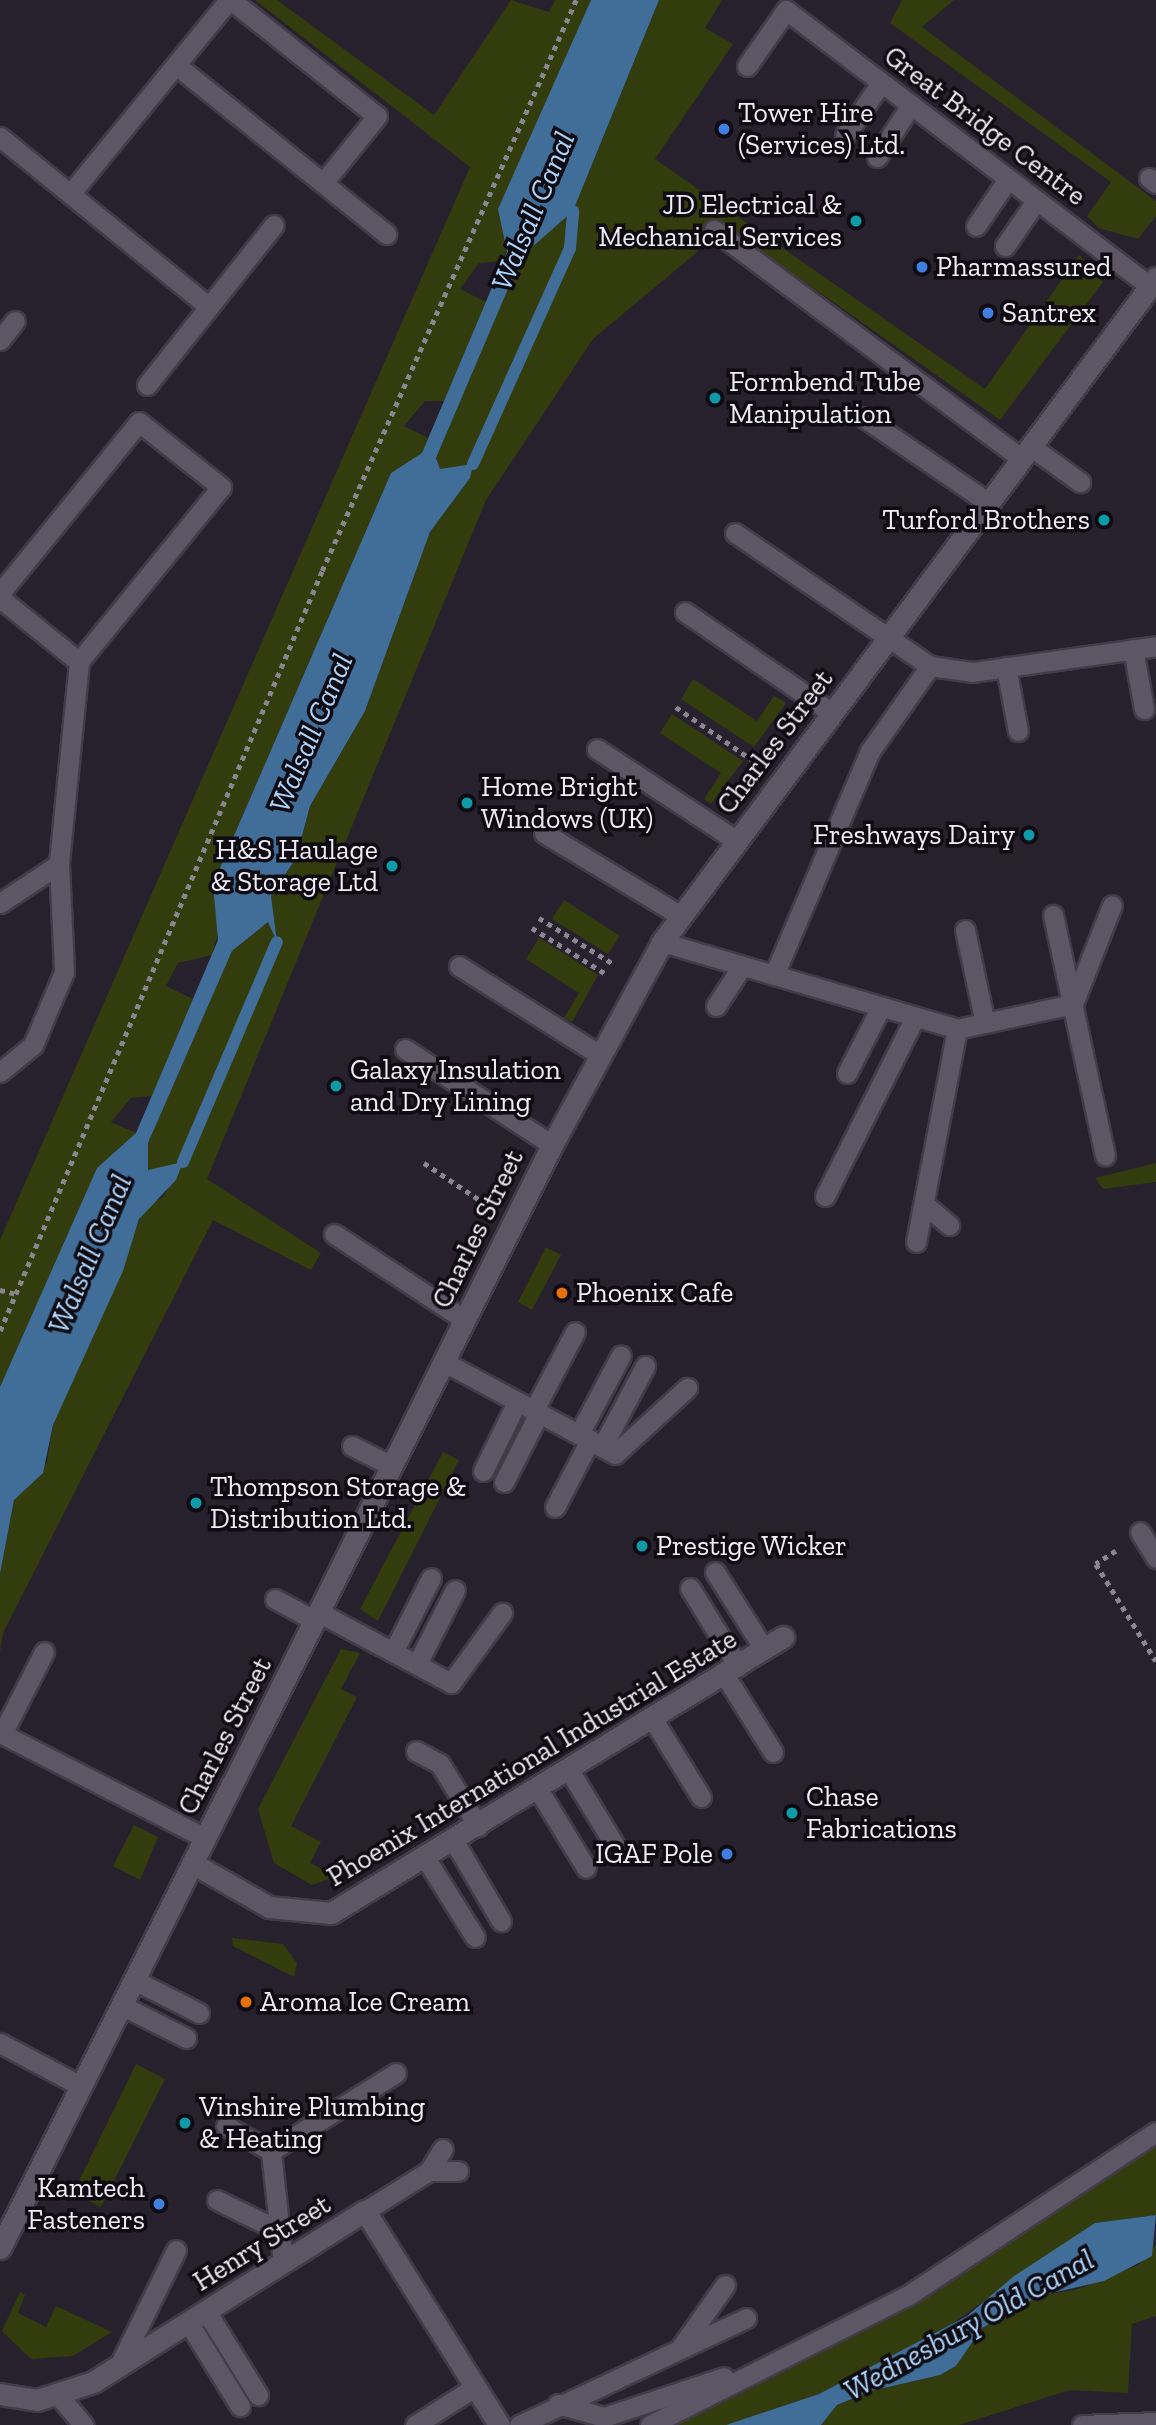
<!DOCTYPE html>
<style>
body{margin:0}
#map{position:relative;width:1156px;height:2425px;overflow:hidden;background:#27212e;font-family:"Zilla Slab",serif}
div>[style]{position:absolute}
[style*='--x']{left:calc(var(--x)*1px);top:calc(var(--y)*1px);width:calc(var(--w)*1px);rotate:calc(var(--a)*1deg)}
.green>*{inset:0;background:#323c0d}
.water>*{inset:0;background:#416e99}
.stream>*{height:12px;margin:-6px;padding:0 6px;transform-origin:6px;border-radius:6px;background:#416e99}
.path>*{height:4.5px;margin-top:-2.25px;transform-origin:0;background:repeating-linear-gradient(90deg,#8a8590 0 5px,transparent 0 10px)}
.roads{filter:drop-shadow(2px 0 #413c47) drop-shadow(-2px 0 #413c47) drop-shadow(0 2px #413c47) drop-shadow(0 -2px #413c47)}
.service>*{height:19px;margin:-9.5px;padding:0 9.5px;transform-origin:9.5px;border-radius:9.5px;background:#5c5665}
.minor>*{height:21px;margin:-10.5px;padding:0 10.5px;transform-origin:10.5px;border-radius:10.5px;background:#5c5665}
.dots>*{width:19px;height:19px;translate:-50% -50%;box-sizing:border-box;border:4px solid #0e0c12;border-radius:50%}
span{translate:-50% -50%;white-space:nowrap;text-align:center;line-height:1.15;-webkit-text-stroke:7px #0e0c12;paint-order:stroke}
.poi-label{font-size:28px;color:#efecf5}
.left{translate:0 -50%;text-align:left}
.right{translate:-100% -50%;text-align:right}
.street-label{font-size:28px;color:#efecf5}
.water-label{font-size:30px;color:#add4fb;font-style:italic}
</style>
<div id="map">
<div class="green">
<div style="clip-path:polygon(255px 0,277px 0,434px 115px,511px 0,549px 12px,555px 0,591px 0,548px 104px,503px 261px,479px 263px,460px 289px,486px 302px,444px 401px,425px 401px,404px 426px,428px 438px,422px 454px,391px 473px,213px 884px,219px 930px,212px 955px,178px 963px,166px 986px,193px 999px,152px 1096px,131px 1098px,111px 1122px,136px 1133px,97px 1168px,0 1387px,0 1240px,470px 167px)"></div>
<div style="clip-path:polygon(659px 0,722px 0,705px 28px,733px 44px,655px 159px,985px 389px,1079px 255px,1103px 282px,1000px 420px,717px 220px,695px 254px,593px 339px,486px 500px,207px 1179px,321px 1253px,311px 1270px,213px 1220px,3px 1633px,0 1652px,0 1574px,14px 1500px,47px 1462px,53px 1425px,145px 1207px,163px 1197px,183px 1163px,148px 1170px,148px 1143px,232px 951px,269px 921px,276px 940px,271px 896px,296px 858px,310px 806px,365px 711px,430px 532px,470px 478px,440px 469px,436px 458px,522px 255px,573px 211px)"></div>
<div style="clip-path:polygon(902px 0,954px 0,922px 27px,1156px 201px,1156px 216px,1138px 239px,1099px 228px,1087px 216px,1111px 182px,890px 23px)"></div>
<div style="clip-path:polygon(693px 679px,757px 721px,774px 696px,786px 703px,754px 747px,681px 699px)"></div>
<div style="clip-path:polygon(672px 714px,743px 761px,711px 804px,704px 799px,721px 773px,660px 733px)"></div>
<div style="clip-path:polygon(564px 900px,620px 936px,608px 954px,552px 919px)"></div>
<div style="clip-path:polygon(539px 938px,598px 975px,572px 1022px,564px 1018px,579px 993px,526px 959px)"></div>
<div style="clip-path:polygon(1156px 1163px,1156px 1182px,1103px 1189px,1095px 1178px)"></div>
<div style="clip-path:polygon(546px 1247px,561px 1255px,532px 1310px,518px 1302px)"></div>
<div style="clip-path:polygon(443px 1452px,459px 1460px,378px 1621px,360px 1609px)"></div>
<div style="clip-path:polygon(341px 1649px,360px 1653px,341px 1689px,357px 1697px,291px 1826px,321px 1842px,310px 1863px,336px 1876px,312px 1885px,274px 1863px,258px 1809px)"></div>
<div style="clip-path:polygon(134px 1825px,158px 1837px,140px 1880px,113px 1866px)"></div>
<div style="clip-path:polygon(232px 1938px,283px 1944px,297px 1963px,294px 1977px,233px 1946px)"></div>
<div style="clip-path:polygon(136px 2064px,165px 2079px,101px 2207px,73px 2193px)"></div>
<div style="clip-path:polygon(1156px 2145px,1156px 2215px,1095px 2223px,950px 2325px,819px 2394px,726px 2425px,677px 2425px,917px 2305px)"></div>
<div style="clip-path:polygon(1156px 2244px,1156px 2316px,1132px 2324px,1128px 2393px,1070px 2390px,959px 2425px,821px 2425px,837px 2405px,871px 2391px,940px 2375px,956px 2366px,982px 2328px,1039px 2296px,1079px 2289px,1138px 2265px)"></div>
<div style="clip-path:polygon(20px 2292px,25px 2295px,18px 2313px,46px 2327px,56px 2306px,112px 2332px,73px 2356px,31px 2359px,2px 2331px)"></div>
</div>
<div class="water">
<div style="clip-path:polygon(591px 0,659px 0,573px 211px,522px 256px,436px 458px,440px 469px,473px 464px,470px 478px,430px 532px,365px 711px,310px 806px,296px 858px,271px 896px,277px 942px,268px 922px,232px 951px,148px 1143px,148px 1170px,183px 1162px,176px 1180px,139px 1219px,123px 1271px,53px 1425px,43px 1473px,14px 1500px,0 1574px,0 1387px,97px 1168px,136px 1133px,218px 940px,213px 884px,391px 473px,422px 453px,507px 252px,498px 209px)"></div>
<div style="clip-path:polygon(1156px 2215px,1152px 2256px,1104px 2281px,1039px 2296px,982px 2328px,956px 2366px,940px 2375px,871px 2391px,837px 2405px,821px 2425px,726px 2425px,819px 2394px,967px 2316px,1014px 2276px,1095px 2223px)"></div>
</div>
<div class="stream">
<div style="--x:473;--y:464;--w:237;--a:-65.8"></div>
<div style="--x:570;--y:248;--w:37;--a:-85"></div>
<div style="--x:183;--y:1162;--w:239;--a:-66.9"></div>
</div>
<div class="path">
<div style="--x:676;--y:707;--w:96;--a:34.8"></div>
<div style="--x:539;--y:918;--w:86;--a:31.7"></div>
<div style="--x:532;--y:928;--w:87;--a:31.9"></div>
<div style="--x:424;--y:1163;--w:74;--a:33.5"></div>
<div style="--x:0;--y:1290;--w:16;--a:14"></div>
<div style="--x:0;--y:1331;--w:825;--a:-67.04"></div>
<div style="--x:322;--y:571;--w:625;--a:-66.02"></div>
<div style="--x:1116;--y:1551;--w:24;--a:147"></div>
<div style="--x:1096;--y:1564;--w:114;--a:58.3"></div>
</div>
<div class="roads">
<div class="service">
<div style="--x:231;--y:0;--w:186;--a:38.5"></div>
<div style="--x:377;--y:116;--w:86;--a:128.9"></div>
<div style="--x:176;--y:65;--w:270;--a:38.8"></div>
<div style="--x:747;--y:66;--w:68;--a:-55.1"></div>
<div style="--x:786;--y:10;--w:457;--a:37.2"></div>
<div style="--x:845;--y:135;--w:63;--a:-55.3"></div>
<div style="--x:0;--y:137;--w:269;--a:39.1"></div>
<div style="--x:877;--y:157;--w:62;--a:-56.8"></div>
<div style="--x:1149;--y:178;--w:9;--a:36"></div>
<div style="--x:70;--y:194;--w:251;--a:-50.7"></div>
<div style="--x:976;--y:226;--w:57;--a:-55.8"></div>
<div style="--x:714;--y:230;--w:382;--a:36.6"></div>
<div style="--x:1005;--y:246;--w:55;--a:-55.4"></div>
<div style="--x:0;--y:340;--w:24;--a:-52"></div>
<div style="--x:147;--y:385;--w:204;--a:-51.6"></div>
<div style="--x:863;--y:417;--w:153;--a:34.3"></div>
<div style="--x:1030;--y:446;--w:62;--a:35.8"></div>
<div style="--x:735;--y:533;--w:236;--a:34.3"></div>
<div style="--x:0;--y:593;--w:220;--a:-50.9"></div>
<div style="--x:139;--y:422;--w:105;--a:38.4"></div>
<div style="--x:221;--y:487;--w:225;--a:129.1"></div>
<div style="--x:79;--y:662;--w:203;--a:95.7"></div>
<div style="--x:0;--y:598;--w:102;--a:39"></div>
<div style="--x:685;--y:612;--w:178;--a:34.5"></div>
<div style="--x:1133;--y:649;--w:61;--a:79.6"></div>
<div style="--x:1006;--y:667;--w:65;--a:79.4"></div>
<div style="--x:597;--y:749;--w:168;--a:33.3"></div>
<div style="--x:544;--y:833;--w:160;--a:31.2"></div>
<div style="--x:0;--y:903;--w:71;--a:-33.5"></div>
<div style="--x:59;--y:864;--w:108;--a:87.3"></div>
<div style="--x:64;--y:972;--w:79;--a:113"></div>
<div style="--x:33;--y:1045;--w:43;--a:140.7"></div>
<div style="--x:1053;--y:915;--w:246;--a:77.8"></div>
<div style="--x:965;--y:930;--w:95;--a:77.9"></div>
<div style="--x:662;--y:942;--w:308;--a:16.4"></div>
<div style="--x:957;--y:1029;--w:119;--a:-12.2"></div>
<div style="--x:1073;--y:1004;--w:106;--a:-68.5"></div>
<div style="--x:459;--y:966;--w:167;--a:32.3"></div>
<div style="--x:774;--y:975;--w:244;--a:-66.8"></div>
<div style="--x:870;--y:751;--w:104;--a:-54.8"></div>
<div style="--x:930;--y:666;--w:42;--a:8.1"></div>
<div style="--x:972;--y:672;--w:186;--a:-8"></div>
<div style="--x:716;--y:1006;--w:48;--a:-57"></div>
<div style="--x:405;--y:1049;--w:176;--a:33.1"></div>
<div style="--x:847;--y:1073;--w:74;--a:-62.7"></div>
<div style="--x:825;--y:1196;--w:200;--a:-63.3"></div>
<div style="--x:924;--y:1204;--w:33;--a:40"></div>
<div style="--x:334;--y:1234;--w:157;--a:33.3"></div>
<div style="--x:916;--y:1242;--w:217;--a:-79.1"></div>
<div style="--x:444;--y:1362;--w:194;--a:28.3"></div>
<div style="--x:615;--y:1454;--w:98;--a:-42.5"></div>
<div style="--x:534;--y:1410;--w:88;--a:-62.3"></div>
<div style="--x:579;--y:1434;--w:89;--a:-62"></div>
<div style="--x:352;--y:1446;--w:45;--a:26.6"></div>
<div style="--x:602;--y:1447;--w:92;--a:-62"></div>
<div style="--x:483;--y:1471;--w:77;--a:-63.8"></div>
<div style="--x:504;--y:1482;--w:77;--a:-63.1"></div>
<div style="--x:555;--y:1507;--w:76;--a:-62.4"></div>
<div style="--x:1140;--y:1532;--w:31;--a:58"></div>
<div style="--x:715;--y:1572;--w:91;--a:57.5"></div>
<div style="--x:690;--y:1588;--w:92;--a:58.4"></div>
<div style="--x:275;--y:1599;--w:44;--a:28.3"></div>
<div style="--x:318;--y:1612;--w:151;--a:28.1"></div>
<div style="--x:451;--y:1683;--w:87;--a:-53.9"></div>
<div style="--x:44;--y:1652;--w:92;--a:117.1"></div>
<div style="--x:2;--y:1734;--w:228;--a:27.1"></div>
<div style="--x:393;--y:1652;--w:83;--a:-62.8"></div>
<div style="--x:417;--y:1664;--w:83;--a:-62.8"></div>
<div style="--x:724;--y:1674;--w:92;--a:57.9"></div>
<div style="--x:652;--y:1718;--w:93;--a:58.2"></div>
<div style="--x:416;--y:1751;--w:27;--a:28"></div>
<div style="--x:440;--y:1764;--w:73;--a:58.5"></div>
<div style="--x:569;--y:1770;--w:92;--a:58.7"></div>
<div style="--x:538;--y:1789;--w:92;--a:58.7"></div>
<div style="--x:454;--y:1841;--w:93;--a:59.6"></div>
<div style="--x:426;--y:1859;--w:92;--a:57.9"></div>
<div style="--x:134;--y:1980;--w:73;--a:26.9"></div>
<div style="--x:121;--y:2005;--w:73;--a:26.9"></div>
<div style="--x:0;--y:2043;--w:92;--a:28"></div>
<div style="--x:226;--y:2126;--w:51;--a:29.1"></div>
<div style="--x:429;--y:2171;--w:26;--a:-58"></div>
<div style="--x:217;--y:2200;--w:66;--a:26.2"></div>
<div style="--x:365;--y:2211;--w:75;--a:-32"></div>
<div style="--x:429;--y:2171;--w:29;--a:0"></div>
<div style="--x:283;--y:2262;--w:112;--a:-96.2"></div>
<div style="--x:271;--y:2151;--w:147;--a:-32"></div>
<div style="--x:206;--y:2311;--w:99;--a:58.2"></div>
<div style="--x:188;--y:2322;--w:99;--a:58.2"></div>
<div style="--x:681;--y:2347;--w:76;--a:-54.6"></div>
<div style="--x:119;--y:2366;--w:129;--a:-63.8"></div>
<div style="--x:59;--y:2396;--w:38;--a:50"></div>
<div style="--x:558;--y:2404;--w:48;--a:15.8"></div>
<div style="--x:604;--y:2417;--w:126;--a:-18.4"></div>
<div style="--x:415;--y:2425;--w:71;--a:-32.3"></div>
<div style="--x:519;--y:2425;--w:251;--a:-25.2"></div>
<div style="--x:650;--y:2425;--w:288;--a:-26.7"></div>
<div style="--x:907;--y:2296;--w:298;--a:-33.4"></div>
<div style="--x:1082;--y:2425;--w:74;--a:-2.3"></div>
</div>
<div class="minor">
<div style="--x:192;--y:1863;--w:89;--a:29.7"></div>
<div style="--x:269;--y:1907;--w:62;--a:5.5"></div>
<div style="--x:331;--y:1913;--w:530;--a:-31.41"></div>
<div style="--x:0;--y:2248;--w:1233;--a:-63.41"></div>
<div style="--x:552;--y:1145;--w:231;--a:-61.5"></div>
<div style="--x:662;--y:942;--w:828;--a:-53.35"></div>
<div style="--x:0;--y:2394;--w:37;--a:9"></div>
<div style="--x:37;--y:2400;--w:59;--a:-17.8"></div>
<div style="--x:93;--y:2382;--w:321;--a:-32.2"></div>
<div style="--x:365;--y:2211;--w:252;--a:57.9"></div>
</div>
</div>
<div class="dots">
<div style="left:724px;top:129px;background:#3f7fe0"></div>
<div style="left:856px;top:221px;background:#0f9aa8"></div>
<div style="left:922px;top:267px;background:#3f7fe0"></div>
<div style="left:988px;top:313px;background:#3f7fe0"></div>
<div style="left:715px;top:398px;background:#0f9aa8"></div>
<div style="left:1104px;top:520px;background:#0f9aa8"></div>
<div style="left:467px;top:803px;background:#0f9aa8"></div>
<div style="left:1029px;top:835px;background:#0f9aa8"></div>
<div style="left:392px;top:866px;background:#0f9aa8"></div>
<div style="left:336px;top:1086px;background:#0f9aa8"></div>
<div style="left:562px;top:1293px;background:#e8710a"></div>
<div style="left:196px;top:1503px;background:#0f9aa8"></div>
<div style="left:642px;top:1546px;background:#0f9aa8"></div>
<div style="left:792px;top:1813px;background:#0f9aa8"></div>
<div style="left:727px;top:1854px;background:#3f7fe0"></div>
<div style="left:246px;top:2002px;background:#e8710a"></div>
<div style="left:185px;top:2123px;background:#0f9aa8"></div>
<div style="left:159px;top:2204px;background:#3f7fe0"></div>
</div>
<div class="poi-label">
<span class="left" style="left:738px;top:129px">Tower Hire<br>(Services) Ltd.</span>
<span class="right" style="left:842px;top:221px">JD Electrical &amp;<br>Mechanical Services</span>
<span class="left" style="left:936px;top:267px">Pharmassured</span>
<span class="left" style="left:1002px;top:313px">Santrex</span>
<span class="left" style="left:729px;top:398px">Formbend Tube<br>Manipulation</span>
<span class="right" style="left:1090px;top:520px">Turford Brothers</span>
<span class="left" style="left:481px;top:803px">Home Bright<br>Windows (UK)</span>
<span class="right" style="left:1015px;top:835px">Freshways Dairy</span>
<span class="right" style="left:378px;top:866px">H&amp;S Haulage<br>&amp; Storage Ltd</span>
<span class="left" style="left:350px;top:1086px">Galaxy Insulation<br>and Dry Lining</span>
<span class="left" style="left:576px;top:1293px">Phoenix Cafe</span>
<span class="left" style="left:210px;top:1503px">Thompson Storage &amp;<br>Distribution Ltd.</span>
<span class="left" style="left:656px;top:1546px">Prestige Wicker</span>
<span class="left" style="left:806px;top:1813px">Chase<br>Fabrications</span>
<span class="right" style="left:713px;top:1854px">IGAF Pole</span>
<span class="left" style="left:260px;top:2002px">Aroma Ice Cream</span>
<span class="left" style="left:199px;top:2123px">Vinshire Plumbing<br>&amp; Heating</span>
<span class="right" style="left:145px;top:2204px">Kamtech<br>Fasteners</span>
</div>
<div class="street-label">
<span style="left:985px;top:126px;rotate:37deg">Great Bridge Centre</span>
<span style="left:775px;top:742px;rotate:-53deg">Charles Street</span>
<span style="left:478px;top:1229px;rotate:-64deg">Charles Street</span>
<span style="left:225px;top:1736px;rotate:-63deg">Charles Street</span>
<span style="left:532px;top:1758px;rotate:-31deg">Phoenix International Industrial Estate</span>
<span style="left:262px;top:2243px;rotate:-32deg">Henry Street</span>
</div>
<div class="water-label">
<span style="left:533px;top:211px;rotate:-67deg">Walsall Canal</span>
<span style="left:311px;top:733px;rotate:-67deg">Walsall Canal</span>
<span style="left:90px;top:1254px;rotate:-67deg">Walsall Canal</span>
<span style="left:969px;top:2325px;rotate:-29deg">Wednesbury Old Canal</span>
</div>
</div>
